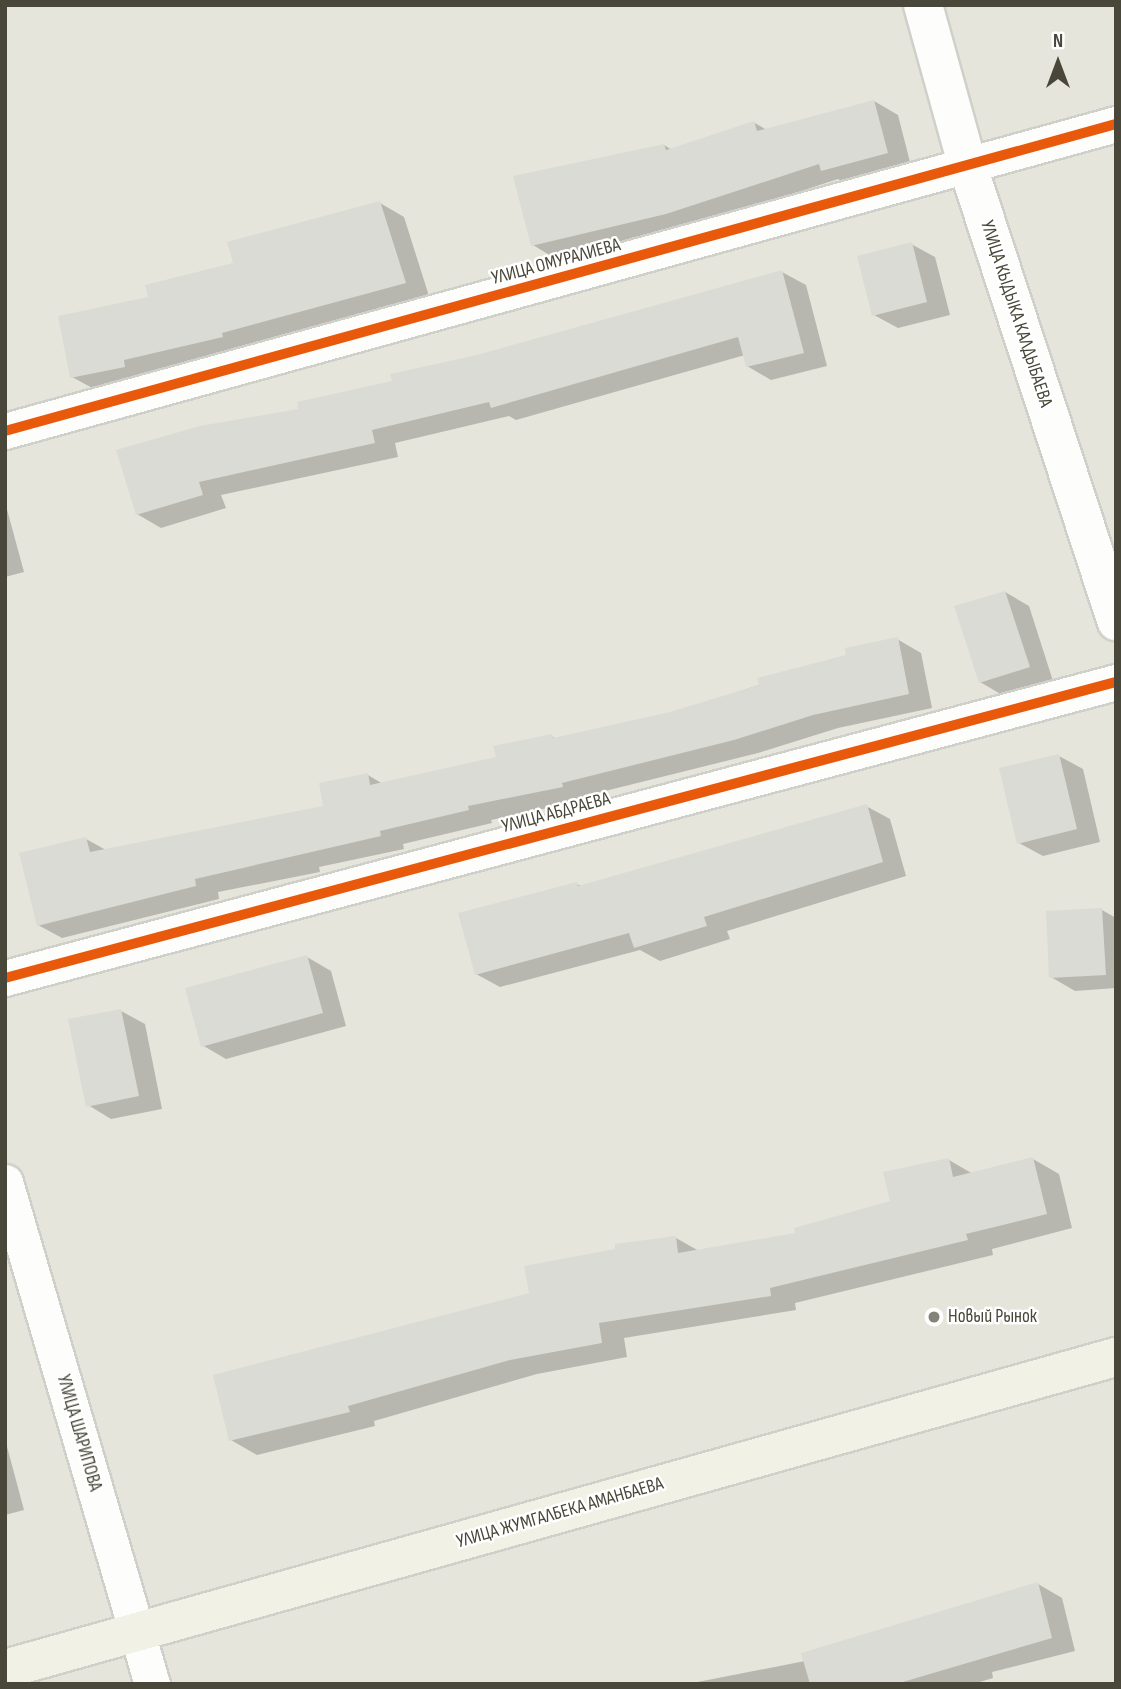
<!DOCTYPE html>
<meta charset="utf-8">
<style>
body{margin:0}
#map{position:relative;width:1121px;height:1689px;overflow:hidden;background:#f2f2ec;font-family:"Sofia Sans Condensed",sans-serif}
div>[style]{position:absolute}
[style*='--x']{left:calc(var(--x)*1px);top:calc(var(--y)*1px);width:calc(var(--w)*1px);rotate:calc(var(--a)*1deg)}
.residential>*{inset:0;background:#e5e5db}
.shadow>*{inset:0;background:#0003}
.building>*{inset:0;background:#dbdbd5}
.roads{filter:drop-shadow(2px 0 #d0d0ca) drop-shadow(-2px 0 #d0d0ca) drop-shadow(0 2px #d0d0ca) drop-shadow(0 -2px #d0d0ca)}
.minor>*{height:35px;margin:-17.5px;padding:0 17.5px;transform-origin:17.5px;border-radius:17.5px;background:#fdfdfc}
.tertiary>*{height:38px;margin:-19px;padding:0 19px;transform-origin:19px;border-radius:19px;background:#fdfdfc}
.primary>*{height:38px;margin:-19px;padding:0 19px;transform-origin:19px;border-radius:19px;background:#f1f1e6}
.cycleway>*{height:10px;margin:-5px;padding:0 5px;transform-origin:5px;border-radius:5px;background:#e8590c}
.dots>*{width:19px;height:19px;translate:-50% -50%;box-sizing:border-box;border:4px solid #fff;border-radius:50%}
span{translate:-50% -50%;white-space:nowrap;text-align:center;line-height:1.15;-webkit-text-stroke:5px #fff;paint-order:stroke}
.street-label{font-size:19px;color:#484739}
.poi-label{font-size:19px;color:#484739}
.left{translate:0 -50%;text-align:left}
.frame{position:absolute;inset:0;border:7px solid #484739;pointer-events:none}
.north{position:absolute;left:1023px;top:28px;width:70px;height:70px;-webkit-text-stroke:5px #fff;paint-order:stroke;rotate:0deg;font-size:19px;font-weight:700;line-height:28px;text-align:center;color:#484739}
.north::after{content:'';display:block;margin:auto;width:24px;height:32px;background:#484739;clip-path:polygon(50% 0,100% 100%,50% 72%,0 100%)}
</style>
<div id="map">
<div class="residential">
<div style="clip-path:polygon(5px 5px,1116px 5px,1116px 1684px,5px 1684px)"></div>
</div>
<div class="shadow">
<div style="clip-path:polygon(874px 101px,898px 115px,911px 166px,846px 183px,838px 179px,691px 227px,556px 259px,533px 245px,664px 145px,672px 150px,753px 122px,767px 130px)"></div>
<div style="clip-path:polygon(380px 203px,404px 217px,429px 296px,147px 373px,148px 380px,96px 390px,72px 377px,150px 299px)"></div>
<div style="clip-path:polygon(911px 244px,935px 257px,950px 315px,898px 328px,874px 315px)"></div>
<div style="clip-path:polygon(782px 272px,806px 285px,827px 366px,771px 380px,747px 366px,745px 355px,516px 420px,509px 416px,395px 443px,398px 457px,221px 495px,226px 508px,161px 528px,137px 514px,300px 410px)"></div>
<div style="clip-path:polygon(5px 502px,24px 572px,5px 577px)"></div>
<div style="clip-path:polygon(1005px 592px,1029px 606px,1053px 681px,1004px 696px,980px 682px)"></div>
<div style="clip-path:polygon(897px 639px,921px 653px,932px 708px,838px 728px,758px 753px,585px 796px,585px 800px,491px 820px,492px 823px,403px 844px,404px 849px,319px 867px,320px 872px,218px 892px,219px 899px,62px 938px,38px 925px,86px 839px,106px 850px,326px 807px,368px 775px,383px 784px,498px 758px,551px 736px,557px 739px,671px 714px)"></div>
<div style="clip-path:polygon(1059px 756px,1083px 769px,1100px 842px,1043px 856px,1019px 843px)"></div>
<div style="clip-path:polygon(866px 806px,890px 819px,906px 876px,727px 931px,730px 939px,660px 961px,640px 950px,500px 987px,476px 974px,577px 884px,582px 887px)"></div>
<div style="clip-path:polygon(1102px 910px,1116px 918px,1116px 988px,1075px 991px,1051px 977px)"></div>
<div style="clip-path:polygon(307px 957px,331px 971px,346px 1026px,226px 1059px,202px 1045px)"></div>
<div style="clip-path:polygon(121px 1011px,145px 1024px,162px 1109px,111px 1119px,88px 1105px)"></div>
<div style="clip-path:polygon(1033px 1159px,1059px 1174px,1072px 1228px,992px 1249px,993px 1255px,795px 1303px,796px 1310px,624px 1338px,627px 1357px,537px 1374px,374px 1421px,375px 1426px,257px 1455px,231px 1440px,531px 1294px,676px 1238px,699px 1251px,797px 1235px,892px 1203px,949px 1160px,973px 1174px)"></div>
<div style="clip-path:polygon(5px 1439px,24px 1510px,5px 1515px)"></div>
<div style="clip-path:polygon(1038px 1584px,1062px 1598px,1075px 1651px,992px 1672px,993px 1678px,973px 1684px,687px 1684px,805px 1661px)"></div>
</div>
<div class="building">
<div style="clip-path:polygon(874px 100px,888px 153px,821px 171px,819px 164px,666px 214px,531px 246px,513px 176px,664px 144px,666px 150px,754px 121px,757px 131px)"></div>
<div style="clip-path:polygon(380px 201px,406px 283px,222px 333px,223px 337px,124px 360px,125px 367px,70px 378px,58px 316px,148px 297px,145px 285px,233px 263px,227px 242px)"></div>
<div style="clip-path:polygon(912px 242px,927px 302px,872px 316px,857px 256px)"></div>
<div style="clip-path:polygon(782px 270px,804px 353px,746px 367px,738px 337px,491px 408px,489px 402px,372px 430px,375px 443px,199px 482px,203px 495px,136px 515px,116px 450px,200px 426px,298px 409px,297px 402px,392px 381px,390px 374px,477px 355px)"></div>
<div style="clip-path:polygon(1005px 591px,1030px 667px,979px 683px,954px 606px)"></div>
<div style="clip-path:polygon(898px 637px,909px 694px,813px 715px,734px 740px,562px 783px,563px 787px,468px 806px,469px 810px,380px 831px,381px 836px,195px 879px,196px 886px,37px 926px,19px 853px,86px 837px,90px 852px,323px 806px,319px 783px,368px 773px,370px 785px,496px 757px,493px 746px,552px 734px,553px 738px,670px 712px,759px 685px,757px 678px,846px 655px,845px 648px)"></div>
<div style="clip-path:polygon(1059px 754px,1077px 829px,1017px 844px,999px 768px)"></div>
<div style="clip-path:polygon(867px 804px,883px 862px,704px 917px,707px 926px,634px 948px,629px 933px,475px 975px,458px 913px,577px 882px,578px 886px)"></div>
<div style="clip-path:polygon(1102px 908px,1106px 975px,1049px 978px,1046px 911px)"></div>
<div style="clip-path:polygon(307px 955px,323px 1013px,201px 1047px,185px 988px)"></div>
<div style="clip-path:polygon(121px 1009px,139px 1096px,86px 1107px,68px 1019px)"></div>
<div style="clip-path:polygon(1033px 1157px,1047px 1214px,966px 1234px,968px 1240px,770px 1288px,771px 1296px,599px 1323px,602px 1343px,510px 1360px,348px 1406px,350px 1412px,229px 1441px,213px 1375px,529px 1293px,524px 1266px,615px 1249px,615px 1244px,676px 1236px,678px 1253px,795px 1233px,794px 1228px,890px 1201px,883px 1172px,949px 1158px,953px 1177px)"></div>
<div style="clip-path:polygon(1038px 1582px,1052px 1638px,896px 1684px,810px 1684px,801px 1653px)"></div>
</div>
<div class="roads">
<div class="minor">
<div style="--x:5;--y:431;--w:1153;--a:-15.45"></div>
<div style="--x:5;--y:978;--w:1150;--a:-14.92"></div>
<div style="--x:5;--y:1182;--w:523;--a:73.68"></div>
</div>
<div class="tertiary">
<div style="--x:923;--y:5;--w:168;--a:74.5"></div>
<div style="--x:968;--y:167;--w:478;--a:71.9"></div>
</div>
<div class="primary">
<div style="--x:5;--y:1669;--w:1154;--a:-15.69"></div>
</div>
</div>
<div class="cycleway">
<div style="--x:5;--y:431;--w:1153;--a:-15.45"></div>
<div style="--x:5;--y:978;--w:1150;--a:-14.92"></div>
</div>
<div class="dots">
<div style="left:934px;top:1317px;background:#848378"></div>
</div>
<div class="street-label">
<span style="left:556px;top:262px;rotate:-15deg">УЛИЦА ОМУРАЛИЕВА</span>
<span style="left:1016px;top:314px;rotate:72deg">УЛИЦА КЫДЫКА КАЛДЫБАЕВА</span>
<span style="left:556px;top:813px;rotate:-15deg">УЛИЦА АБДРАЕВА</span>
<span style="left:79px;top:1433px;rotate:74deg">УЛИЦА ШАРИПОВА</span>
<span style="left:560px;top:1513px;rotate:-16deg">УЛИЦА ЖУМГАЛБЕКА АМАНБАЕВА</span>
</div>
<div class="poi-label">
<span class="left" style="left:948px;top:1317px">Новый Рынок</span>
</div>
<div class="frame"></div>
<div class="north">N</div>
</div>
